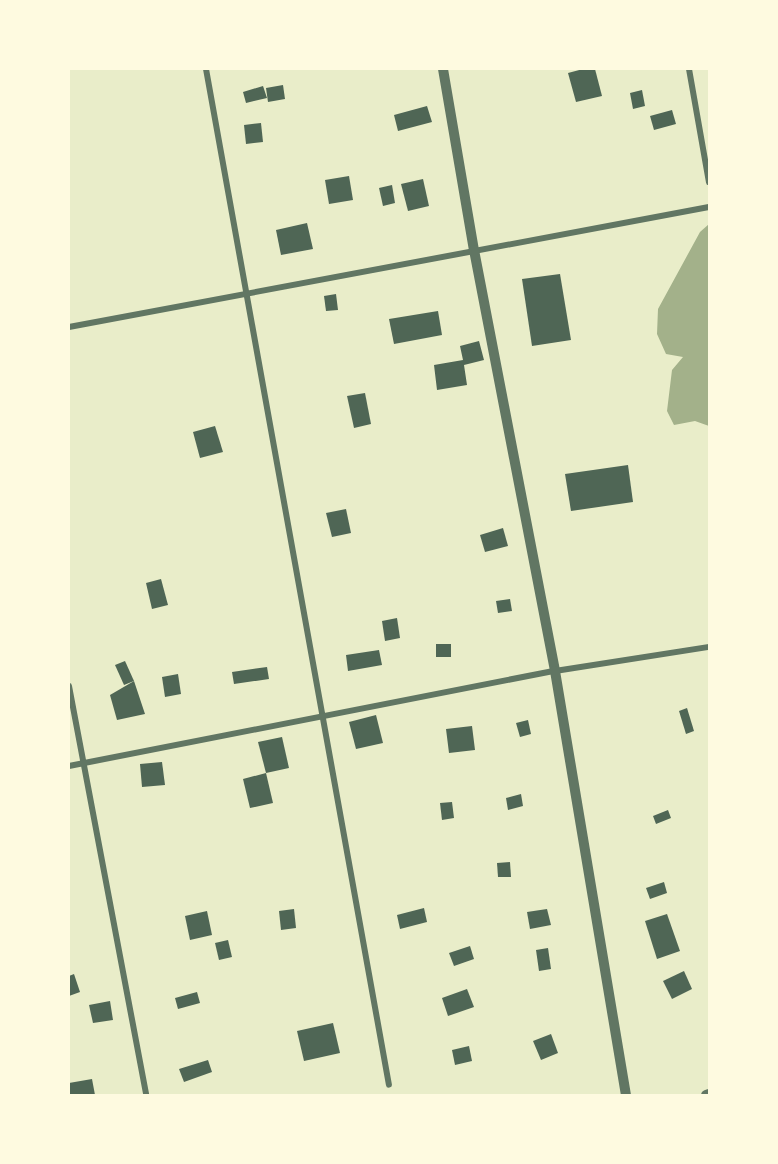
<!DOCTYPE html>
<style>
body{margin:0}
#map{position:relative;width:778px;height:1164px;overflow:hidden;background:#e9edc9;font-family:Raleway,sans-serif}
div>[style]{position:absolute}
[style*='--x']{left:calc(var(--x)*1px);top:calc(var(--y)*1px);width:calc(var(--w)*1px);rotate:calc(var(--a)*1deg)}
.water>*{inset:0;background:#a3b18a}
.building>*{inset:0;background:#4f6655}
.minor>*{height:6px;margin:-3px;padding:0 3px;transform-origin:3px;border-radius:3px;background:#617663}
.tertiary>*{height:10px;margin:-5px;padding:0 5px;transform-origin:5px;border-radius:5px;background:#617663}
span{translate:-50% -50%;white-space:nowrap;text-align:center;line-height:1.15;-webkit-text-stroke:6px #fefae0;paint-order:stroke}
.frame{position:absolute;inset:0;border:70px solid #fefae0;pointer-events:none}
</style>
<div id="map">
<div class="water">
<div style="clip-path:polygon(709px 224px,709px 426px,695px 421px,674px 425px,667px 411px,672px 370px,683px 357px,666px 354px,657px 334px,658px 309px,700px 232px)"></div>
</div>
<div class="building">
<div style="clip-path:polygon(583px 69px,595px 69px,602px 96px,576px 102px,568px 73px)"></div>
<div style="clip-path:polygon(283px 85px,285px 99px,268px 102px,266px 88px)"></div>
<div style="clip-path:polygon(263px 86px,267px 98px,246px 103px,243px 92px)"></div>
<div style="clip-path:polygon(642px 90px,645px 106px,633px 109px,630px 93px)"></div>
<div style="clip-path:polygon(427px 106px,432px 122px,398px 131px,394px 115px)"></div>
<div style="clip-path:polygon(672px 110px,676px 124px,654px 130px,650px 116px)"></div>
<div style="clip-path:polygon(261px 123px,263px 142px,246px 144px,244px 125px)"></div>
<div style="clip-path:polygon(349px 176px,353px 200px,329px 204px,325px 180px)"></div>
<div style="clip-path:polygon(423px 179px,429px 206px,408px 211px,401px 184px)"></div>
<div style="clip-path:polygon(392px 185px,395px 203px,383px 206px,379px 188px)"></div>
<div style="clip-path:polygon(307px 223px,313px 249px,281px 255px,276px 230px)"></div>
<div style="clip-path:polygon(560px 274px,571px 340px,532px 346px,522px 279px)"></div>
<div style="clip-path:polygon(336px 294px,338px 310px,326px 311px,324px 296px)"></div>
<div style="clip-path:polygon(438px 311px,442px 335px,394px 344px,389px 319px)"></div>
<div style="clip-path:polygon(479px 341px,484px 360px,464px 365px,467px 385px,437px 390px,434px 365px,463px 360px,460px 346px)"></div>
<div style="clip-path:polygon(365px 393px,371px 424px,354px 428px,347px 396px)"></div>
<div style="clip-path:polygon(215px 426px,223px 452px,200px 458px,193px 432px)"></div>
<div style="clip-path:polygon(628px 465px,633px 502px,571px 511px,565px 474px)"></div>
<div style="clip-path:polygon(346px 509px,351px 533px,332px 537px,326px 513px)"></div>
<div style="clip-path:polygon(503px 528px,508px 546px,485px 552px,480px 535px)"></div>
<div style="clip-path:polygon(161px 579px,168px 605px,152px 609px,146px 583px)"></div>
<div style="clip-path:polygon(510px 599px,512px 611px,498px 613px,496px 601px)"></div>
<div style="clip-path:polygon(397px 618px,400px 638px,385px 641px,382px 621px)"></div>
<div style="clip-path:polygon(436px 644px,451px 644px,451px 657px,436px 657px)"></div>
<div style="clip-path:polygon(379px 650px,382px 665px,348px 671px,346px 655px)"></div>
<div style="clip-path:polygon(125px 661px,134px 681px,124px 685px,115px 665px)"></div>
<div style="clip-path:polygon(267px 667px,269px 679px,234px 684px,232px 672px)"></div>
<div style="clip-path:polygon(178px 674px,181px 694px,165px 697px,162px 677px)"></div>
<div style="clip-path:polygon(134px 681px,145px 714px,117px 720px,110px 695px)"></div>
<div style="clip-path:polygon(687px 708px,694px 731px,686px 734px,679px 711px)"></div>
<div style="clip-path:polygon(376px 715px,383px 743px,356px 749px,349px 722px)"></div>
<div style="clip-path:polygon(528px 720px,531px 734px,520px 737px,516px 723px)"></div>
<div style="clip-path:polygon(472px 726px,475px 750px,449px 753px,446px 729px)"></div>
<div style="clip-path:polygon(282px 737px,289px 768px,266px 773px,258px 742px)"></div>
<div style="clip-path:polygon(162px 762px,165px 785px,142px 787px,140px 764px)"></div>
<div style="clip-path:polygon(266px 773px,273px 803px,250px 808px,243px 779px)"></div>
<div style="clip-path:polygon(521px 794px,523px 806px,508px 810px,506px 798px)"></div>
<div style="clip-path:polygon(452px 802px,454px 818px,442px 820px,440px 803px)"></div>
<div style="clip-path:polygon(668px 810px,671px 818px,656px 824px,653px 816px)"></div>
<div style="clip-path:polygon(510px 862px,511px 877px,498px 877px,497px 863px)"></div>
<div style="clip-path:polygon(664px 882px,667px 893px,650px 899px,646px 888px)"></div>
<div style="clip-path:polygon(424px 908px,427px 922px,400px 929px,397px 915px)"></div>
<div style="clip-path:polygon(294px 909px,296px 928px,281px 930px,279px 911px)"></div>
<div style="clip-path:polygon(547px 909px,551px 925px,530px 929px,527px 912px)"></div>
<div style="clip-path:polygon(207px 911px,212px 935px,190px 940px,185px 916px)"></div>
<div style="clip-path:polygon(667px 914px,680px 951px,657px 959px,645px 921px)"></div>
<div style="clip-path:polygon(228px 940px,232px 957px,219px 960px,215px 943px)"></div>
<div style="clip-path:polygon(470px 946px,474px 959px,454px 966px,449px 953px)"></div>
<div style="clip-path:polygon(548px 948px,551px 969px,539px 971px,536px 950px)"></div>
<div style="clip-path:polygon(684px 971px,692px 989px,672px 999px,663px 981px)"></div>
<div style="clip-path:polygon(74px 974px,80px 992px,69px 996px,69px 976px)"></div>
<div style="clip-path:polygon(467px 989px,474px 1007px,448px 1016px,442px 998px)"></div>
<div style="clip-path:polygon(197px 992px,200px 1003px,178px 1009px,175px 998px)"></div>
<div style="clip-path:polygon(110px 1001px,113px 1020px,93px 1023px,89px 1005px)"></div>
<div style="clip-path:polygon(333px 1023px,340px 1053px,304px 1061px,297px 1031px)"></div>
<div style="clip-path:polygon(551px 1034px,558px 1053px,541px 1060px,533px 1041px)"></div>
<div style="clip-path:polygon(469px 1046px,472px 1061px,455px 1065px,452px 1050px)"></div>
<div style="clip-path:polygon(208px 1060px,212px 1072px,184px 1082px,179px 1069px)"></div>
<div style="clip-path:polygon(92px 1079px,95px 1095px,69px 1095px,69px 1083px)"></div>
</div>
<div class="minor">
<div style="--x:206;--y:69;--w:1032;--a:79.79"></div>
<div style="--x:689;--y:69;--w:115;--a:80"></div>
<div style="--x:69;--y:327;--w:651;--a:-10.62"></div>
<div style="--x:69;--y:686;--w:416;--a:79.3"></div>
<div style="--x:69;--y:766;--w:495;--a:-11.1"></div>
<div style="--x:555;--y:671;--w:156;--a:-8.9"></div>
</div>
<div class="tertiary">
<div style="--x:443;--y:69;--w:184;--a:80.3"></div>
<div style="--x:474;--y:250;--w:429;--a:79.1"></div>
<div style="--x:555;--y:671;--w:430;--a:80.5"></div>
<div style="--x:706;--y:1095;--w:3;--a:-18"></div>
</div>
<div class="frame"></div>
</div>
